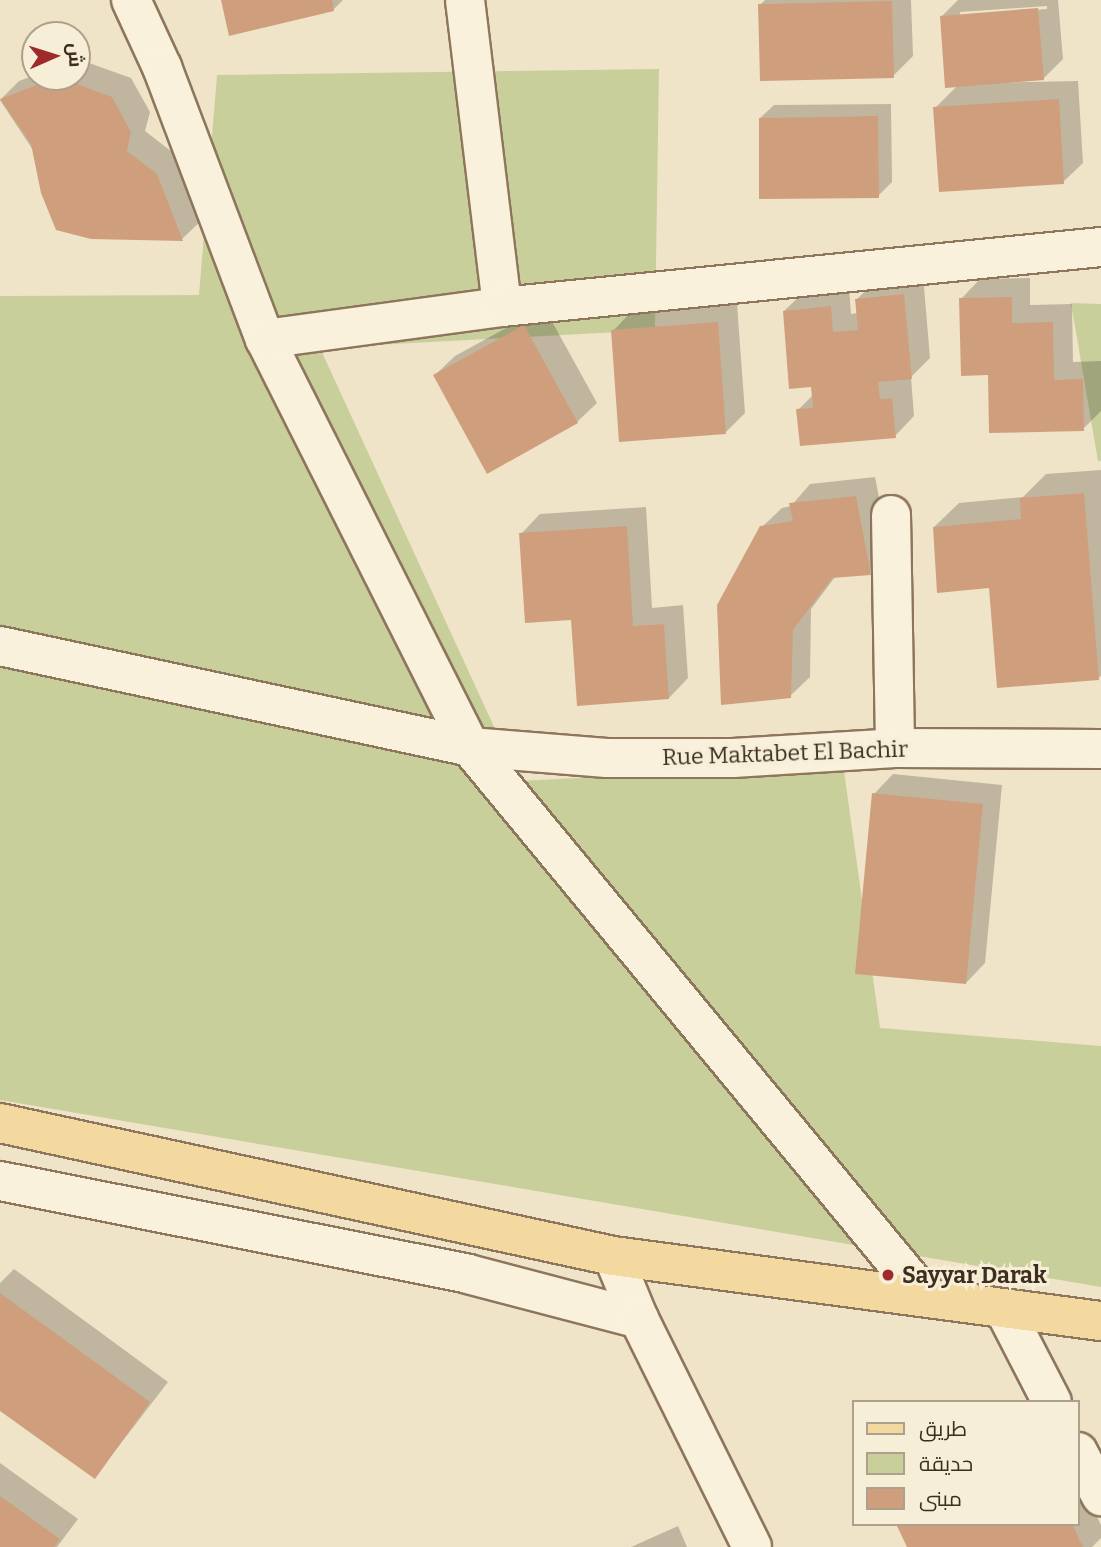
<!DOCTYPE html>
<meta charset="utf-8">
<style>
body{margin:0}
#map{position:relative;width:1101px;height:1547px;overflow:hidden;background:#f0e4c8;font-family:Bitter,Cairo,serif}
div>[style]{position:absolute}
[style*='--x']{left:calc(var(--x)*1px);top:calc(var(--y)*1px);width:calc(var(--w)*1px);rotate:calc(var(--a)*1deg)}
.green>*{inset:0;background:#c9cf9b}
.shadow>*{inset:0;background:#0003}
.building>*{inset:0;background:#cf9f7d}
.roads{filter:drop-shadow(2px 0 #8d765c) drop-shadow(-2px 0 #8d765c) drop-shadow(0 2px #8d765c) drop-shadow(0 -2px #8d765c)}
.minor>*{height:38px;margin:-19px;padding:0 19px;transform-origin:19px;border-radius:19px;background:#faf1dc}
.major>*{height:38px;margin:-19px;padding:0 19px;transform-origin:19px;border-radius:19px;background:#f3d9a0}
.dots>*{width:19px;height:19px;translate:-50% -50%;box-sizing:border-box;border:4px solid #f7eed8;border-radius:50%}
span{translate:-50% -50%;white-space:nowrap;text-align:center;line-height:1.15;-webkit-text-stroke:6px #f7eed8;paint-order:stroke}
.street-label{font-size:23px;color:#3d2e20}
.poi-label{font-size:23px;color:#3d2e20;font-weight:700}
.left{translate:0 -50%;text-align:left}
.legend{position:absolute;left:852px;top:1400px;width:228px;height:126px;box-sizing:border-box;background:#f7eed8;border:2px solid #ada18e;margin:0;padding:9px 12px;list-style:none;font-size:21px;color:#3d2e20}
.legend li{display:flex;align-items:center;gap:14px;height:35px}
.legend b{width:35px;border:2px solid #ada18e}
.north{position:absolute;left:21px;top:21px;width:70px;height:70px;box-sizing:border-box;background:#f7eed8;border:2px solid #ada18e;border-radius:50%;rotate:87deg;font-size:19px;font-weight:700;line-height:28px;text-align:center;color:#3d2e20}
.north::after{content:'';display:block;margin:auto;width:24px;height:32px;background:#9e2a2b;clip-path:polygon(50% 0,100% 100%,50% 72%,0 100%)}
</style>
<div id="map">
<div class="green">
<div style="clip-path:polygon(659px 69px,655px 330px,320px 348px,519px 781px,843px 764px,880px 1028px,1101px 1046px,1101px 1287px,0 1100px,0 296px,199px 295px,217px 75px)"></div>
<div style="clip-path:polygon(1071px 303px,1101px 304px,1101px 461px,1098px 461px)"></div>
</div>
<div class="shadow">
<div style="clip-path:polygon(223px 0,343px 0,333px 10px)"></div>
<div style="clip-path:polygon(765px 0,911px 0,913px 56px,893px 76px,760px 5px)"></div>
<div style="clip-path:polygon(evenodd,958px 0,1058px 0,1063px 59px,1043px 79px,984px 83px,1078px 81px,1083px 163px,1063px 182px,935px 108px,958px 85px,942px 16px,958px 0,1047px 6px,1047px 9px,960px 16px,960px 12px,1047px 6px)"></div>
<div style="clip-path:polygon(78px 59px,131px 78px,150px 112px,145px 131px,176px 155px,202px 220px,182px 239px,91px 238px,0 100px,19px 81px,35px 75px,77px 77px)"></div>
<div style="clip-path:polygon(891px 104px,892px 182px,878px 196px,760px 118px,774px 105px)"></div>
<div style="clip-path:polygon(923px 275px,930px 358px,911px 377px,914px 416px,895px 436px,798px 410px,813px 395px,813px 385px,784px 311px,804px 292px,849px 288px,851px 314px,858px 313px,857px 299px,877px 280px)"></div>
<div style="clip-path:polygon(1030px 278px,1030px 305px,1072px 304px,1073px 362px,1101px 361px,1101px 411px,1083px 429px,990px 374px,961px 299px,980px 279px)"></div>
<div style="clip-path:polygon(737px 304px,745px 413px,725px 433px,613px 331px,632px 311px)"></div>
<div style="clip-path:polygon(544px 307px,597px 403px,577px 422px,435px 375px,455px 356px)"></div>
<div style="clip-path:polygon(1101px 470px,1101px 676px,1098px 678px,990px 586px,934px 527px,959px 503px,1023px 497px,1046px 474px)"></div>
<div style="clip-path:polygon(875px 477px,890px 554px,870px 573px,835px 577px,811px 609px,810px 677px,790px 696px,762px 527px,782px 508px,791px 506px,810px 484px)"></div>
<div style="clip-path:polygon(646px 507px,652px 608px,683px 605px,688px 678px,669px 698px,572px 618px,521px 534px,540px 514px)"></div>
<div style="clip-path:polygon(893px 774px,1002px 785px,985px 963px,966px 983px,874px 794px)"></div>
<div style="clip-path:polygon(14px 1269px,168px 1382px,95px 1477px,0 1408px,0 1283px)"></div>
<div style="clip-path:polygon(0 1463px,78px 1519px,57px 1547px,0 1547px)"></div>
<div style="clip-path:polygon(1078px 1477px,1101px 1525px,1101px 1538px,1092px 1547px,909px 1547px,898px 1524px,1078px 1524px)"></div>
<div style="clip-path:polygon(678px 1526px,687px 1547px,631px 1547px)"></div>
</div>
<div class="building">
<div style="clip-path:polygon(221px 0,332px 0,334px 11px,229px 36px)"></div>
<div style="clip-path:polygon(892px 1px,894px 78px,760px 81px,758px 4px)"></div>
<div style="clip-path:polygon(1038px 8px,1044px 80px,945px 88px,940px 16px)"></div>
<div style="clip-path:polygon(58px 77px,112px 97px,131px 132px,127px 151px,157px 174px,183px 241px,91px 239px,56px 230px,41px 193px,31px 144px,0 99px)"></div>
<div style="clip-path:polygon(1059px 99px,1064px 184px,939px 192px,933px 107px)"></div>
<div style="clip-path:polygon(878px 116px,879px 198px,759px 199px,759px 118px)"></div>
<div style="clip-path:polygon(904px 294px,912px 379px,878px 382px,880px 399px,892px 398px,896px 438px,800px 446px,796px 409px,813px 408px,811px 387px,789px 389px,783px 311px,831px 306px,833px 332px,858px 330px,855px 299px)"></div>
<div style="clip-path:polygon(1012px 297px,1012px 323px,1053px 322px,1054px 380px,1083px 379px,1084px 431px,989px 433px,988px 375px,961px 376px,959px 298px)"></div>
<div style="clip-path:polygon(718px 322px,726px 434px,619px 442px,611px 330px)"></div>
<div style="clip-path:polygon(524px 325px,578px 423px,487px 474px,433px 375px)"></div>
<div style="clip-path:polygon(1084px 493px,1099px 680px,997px 688px,989px 588px,937px 593px,933px 527px,1021px 519px,1020px 498px)"></div>
<div style="clip-path:polygon(856px 496px,871px 575px,832px 578px,793px 630px,791px 698px,721px 705px,717px 605px,760px 526px,793px 521px,789px 503px)"></div>
<div style="clip-path:polygon(627px 526px,633px 626px,664px 624px,669px 699px,577px 706px,571px 620px,525px 623px,519px 533px)"></div>
<div style="clip-path:polygon(872px 793px,983px 804px,966px 984px,855px 974px)"></div>
<div style="clip-path:polygon(0 1293px,150px 1402px,95px 1479px,0 1411px)"></div>
<div style="clip-path:polygon(0 1496px,60px 1539px,54px 1547px,0 1547px)"></div>
<div style="clip-path:polygon(896px 1524px,1072px 1524px,1083px 1547px,907px 1547px)"></div>
</div>
<div class="roads">
<div class="minor">
<div style="--x:131;--y:0;--w:74;--a:65.2"></div>
<div style="--x:162;--y:67;--w:291;--a:69.3"></div>
<div style="--x:265;--y:339;--w:457;--a:63.3"></div>
<div style="--x:470;--y:747;--w:712;--a:50.41"></div>
<div style="--x:465;--y:0;--w:309;--a:83.1"></div>
<div style="--x:265;--y:339;--w:239;--a:-7.7"></div>
<div style="--x:502;--y:307;--w:602;--a:-5.72"></div>
<div style="--x:891;--y:515;--w:233;--a:89"></div>
<div style="--x:0;--y:646;--w:481;--a:12.1"></div>
<div style="--x:470;--y:747;--w:137;--a:4.6"></div>
<div style="--x:607;--y:758;--w:126;--a:0"></div>
<div style="--x:733;--y:758;--w:162;--a:-3.5"></div>
<div style="--x:895;--y:748;--w:206;--a:0.3"></div>
<div style="--x:0;--y:1181;--w:477;--a:11.2"></div>
<div style="--x:468;--y:1274;--w:177;--a:14.7"></div>
<div style="--x:613;--y:1256;--w:68;--a:67.6"></div>
<div style="--x:639;--y:1319;--w:254;--a:63.6"></div>
<div style="--x:1005;--y:1311;--w:102;--a:62.7"></div>
<div style="--x:1078;--y:1452;--w:50;--a:62.4"></div>
</div>
<div class="major">
<div style="--x:0;--y:1123;--w:627;--a:12.24"></div>
<div style="--x:613;--y:1256;--w:492;--a:7.6"></div>
</div>
</div>
<div class="dots">
<div style="left:888px;top:1275px;background:#9e2a2b"></div>
</div>
<div class="street-label">
<span style="left:785px;top:753px;rotate:-2deg">Rue Maktabet El Bachir</span>
</div>
<div class="poi-label">
<span class="left" style="left:902px;top:1275px">Sayyar Darak</span>
</div>
<ul class="legend">
<li><b style="height:9px;background:#f3d9a0"></b>طريق</li>
<li><b style="height:19px;background:#c9cf9b"></b>حديقة</li>
<li><b style="height:19px;background:#cf9f7d"></b>مبنى</li>
</ul>
<div class="north">ش</div>
</div>
